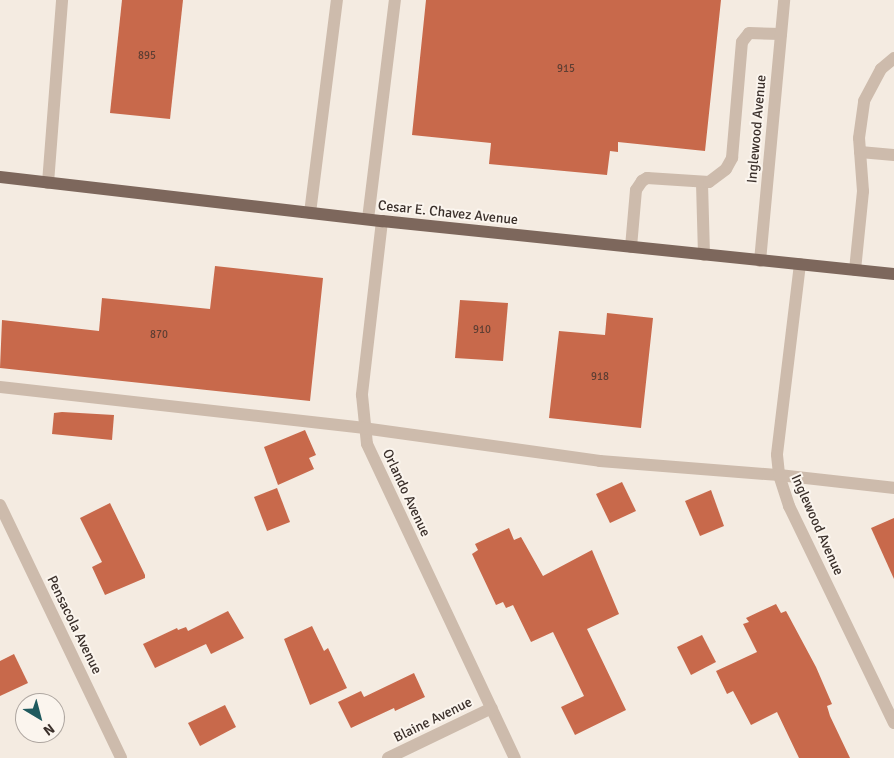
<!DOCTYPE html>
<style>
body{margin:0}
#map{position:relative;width:894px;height:758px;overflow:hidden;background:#f4ebe1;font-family:Signika,sans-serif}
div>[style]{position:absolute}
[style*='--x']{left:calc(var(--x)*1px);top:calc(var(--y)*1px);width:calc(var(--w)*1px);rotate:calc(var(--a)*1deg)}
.building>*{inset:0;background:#c8694b}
.minor>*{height:12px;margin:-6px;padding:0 6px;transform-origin:6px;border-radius:6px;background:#cdbbac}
.major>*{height:12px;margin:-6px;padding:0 6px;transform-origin:6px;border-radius:6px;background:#7d675c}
span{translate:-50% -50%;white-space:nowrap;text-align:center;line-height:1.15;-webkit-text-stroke:4px #fbf5ee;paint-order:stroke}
.number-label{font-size:11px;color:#5e3e33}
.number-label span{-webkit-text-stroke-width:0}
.street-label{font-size:14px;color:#3b302b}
.north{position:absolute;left:15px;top:693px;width:50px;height:50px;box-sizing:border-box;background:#fbf5ee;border:1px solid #aea6a0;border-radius:50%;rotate:143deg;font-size:14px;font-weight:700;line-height:20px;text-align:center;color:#3b302b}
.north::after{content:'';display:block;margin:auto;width:18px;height:22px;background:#1f5a5e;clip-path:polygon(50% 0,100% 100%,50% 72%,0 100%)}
</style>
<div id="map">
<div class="building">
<div style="clip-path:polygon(122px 0,183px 0,170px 119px,110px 113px)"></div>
<div style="clip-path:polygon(426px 0,721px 0,705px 151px,618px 142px,618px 152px,610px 151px,607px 175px,489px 164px,491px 143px,412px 135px)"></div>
<div style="clip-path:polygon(215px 266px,323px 278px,310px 401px,0 368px,2px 320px,99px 331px,102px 298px,210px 309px)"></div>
<div style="clip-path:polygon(460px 300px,508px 303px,503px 361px,455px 358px)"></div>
<div style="clip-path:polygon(607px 313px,653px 318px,641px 428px,549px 418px,559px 331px,605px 335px)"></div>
<div style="clip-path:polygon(62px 412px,114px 415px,112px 440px,52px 434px,54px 413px)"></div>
<div style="clip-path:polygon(305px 430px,316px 455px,309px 458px,314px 469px,278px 485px,264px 447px)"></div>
<div style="clip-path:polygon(622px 482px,636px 511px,610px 523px,596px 494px)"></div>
<div style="clip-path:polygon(277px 488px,290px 522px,267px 531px,254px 497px)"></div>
<div style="clip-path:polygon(711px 490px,724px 526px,700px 536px,685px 501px)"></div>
<div style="clip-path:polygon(110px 503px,145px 575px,145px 578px,105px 595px,92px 567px,102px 562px,80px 518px)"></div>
<div style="clip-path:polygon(894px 518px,894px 579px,871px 528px)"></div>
<div style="clip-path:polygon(509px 528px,514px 540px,521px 537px,543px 576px,592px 550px,619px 614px,587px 629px,626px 710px,575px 735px,561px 707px,584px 696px,553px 632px,531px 642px,513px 605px,506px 608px,503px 602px,496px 605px,472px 554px,478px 550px,475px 544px)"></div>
<div style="clip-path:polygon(776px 604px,781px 613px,786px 611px,816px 667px,832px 704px,827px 706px,830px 716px,850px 758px,799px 758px,777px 712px,751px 725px,733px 691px,727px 694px,716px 671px,757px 652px,743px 624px,749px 622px,746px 618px)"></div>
<div style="clip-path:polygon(228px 611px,244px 638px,211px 654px,206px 644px,155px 668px,143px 644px,177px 628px,178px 630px,186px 627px,188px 631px)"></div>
<div style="clip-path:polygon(312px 626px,324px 651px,328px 648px,347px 688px,310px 705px,284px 639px)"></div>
<div style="clip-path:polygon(702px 635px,716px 662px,691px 675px,677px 647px)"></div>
<div style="clip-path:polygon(14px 654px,28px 683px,0 696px,0 661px)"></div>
<div style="clip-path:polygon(414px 673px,425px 697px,395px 711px,394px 708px,351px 728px,338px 702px,361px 691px,364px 697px)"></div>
<div style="clip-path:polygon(225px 705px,236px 727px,200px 746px,188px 723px)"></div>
</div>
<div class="minor">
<div style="--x:860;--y:152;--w:34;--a:5"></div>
<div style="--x:48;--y:183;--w:184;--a:-85.6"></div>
<div style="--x:702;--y:183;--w:72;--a:88.4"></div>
<div style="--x:310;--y:213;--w:215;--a:-82.8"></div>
<div style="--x:368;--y:219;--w:221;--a:-83"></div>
<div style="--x:382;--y:221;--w:175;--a:96.6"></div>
<div style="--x:362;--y:395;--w:49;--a:84.2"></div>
<div style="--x:367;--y:444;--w:347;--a:64.8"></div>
<div style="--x:631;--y:247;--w:57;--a:-85"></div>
<div style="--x:636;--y:190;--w:11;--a:-56"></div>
<div style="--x:642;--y:181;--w:6;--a:-31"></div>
<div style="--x:647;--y:178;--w:62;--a:3.7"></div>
<div style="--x:709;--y:182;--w:21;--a:-37"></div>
<div style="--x:726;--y:169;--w:13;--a:-61"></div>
<div style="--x:732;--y:158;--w:116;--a:-85.1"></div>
<div style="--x:742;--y:42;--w:11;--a:-52"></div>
<div style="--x:749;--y:33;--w:32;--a:2"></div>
<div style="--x:760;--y:261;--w:262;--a:-84.7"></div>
<div style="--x:800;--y:264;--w:192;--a:96.9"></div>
<div style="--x:777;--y:455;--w:20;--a:84"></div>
<div style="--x:779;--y:475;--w:33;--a:72"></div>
<div style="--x:789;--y:506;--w:241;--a:64.2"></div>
<div style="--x:855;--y:270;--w:79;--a:-84.2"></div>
<div style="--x:863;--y:191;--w:53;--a:-94.3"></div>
<div style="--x:859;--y:138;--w:37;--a:-82"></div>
<div style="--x:864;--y:101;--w:36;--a:-62"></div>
<div style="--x:881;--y:69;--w:17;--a:-40"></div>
<div style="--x:0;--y:387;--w:365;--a:6.4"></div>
<div style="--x:363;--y:428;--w:239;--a:7.9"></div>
<div style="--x:600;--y:461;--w:180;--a:4.5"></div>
<div style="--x:779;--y:475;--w:116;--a:6.4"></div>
<div style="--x:0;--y:505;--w:280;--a:64.4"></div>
<div style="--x:388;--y:758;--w:115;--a:-25.7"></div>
</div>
<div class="major">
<div style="--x:0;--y:177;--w:385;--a:6.6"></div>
<div style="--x:382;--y:221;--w:515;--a:5.91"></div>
</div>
<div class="number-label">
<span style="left:147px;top:56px">895</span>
<span style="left:566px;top:69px">915</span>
<span style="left:482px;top:330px">910</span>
<span style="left:159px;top:335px">870</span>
<span style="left:600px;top:377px">918</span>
</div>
<div class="street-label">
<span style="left:757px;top:129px;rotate:-85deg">Inglewood Avenue</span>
<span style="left:448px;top:213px;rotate:6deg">Cesar E. Chavez Avenue</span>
<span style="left:406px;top:493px;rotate:65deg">Orlando Avenue</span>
<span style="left:817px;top:525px;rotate:66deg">Inglewood Avenue</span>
<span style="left:74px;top:625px;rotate:64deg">Pensacola Avenue</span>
<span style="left:433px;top:720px;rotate:-26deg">Blaine Avenue</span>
</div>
<div class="north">N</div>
</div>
